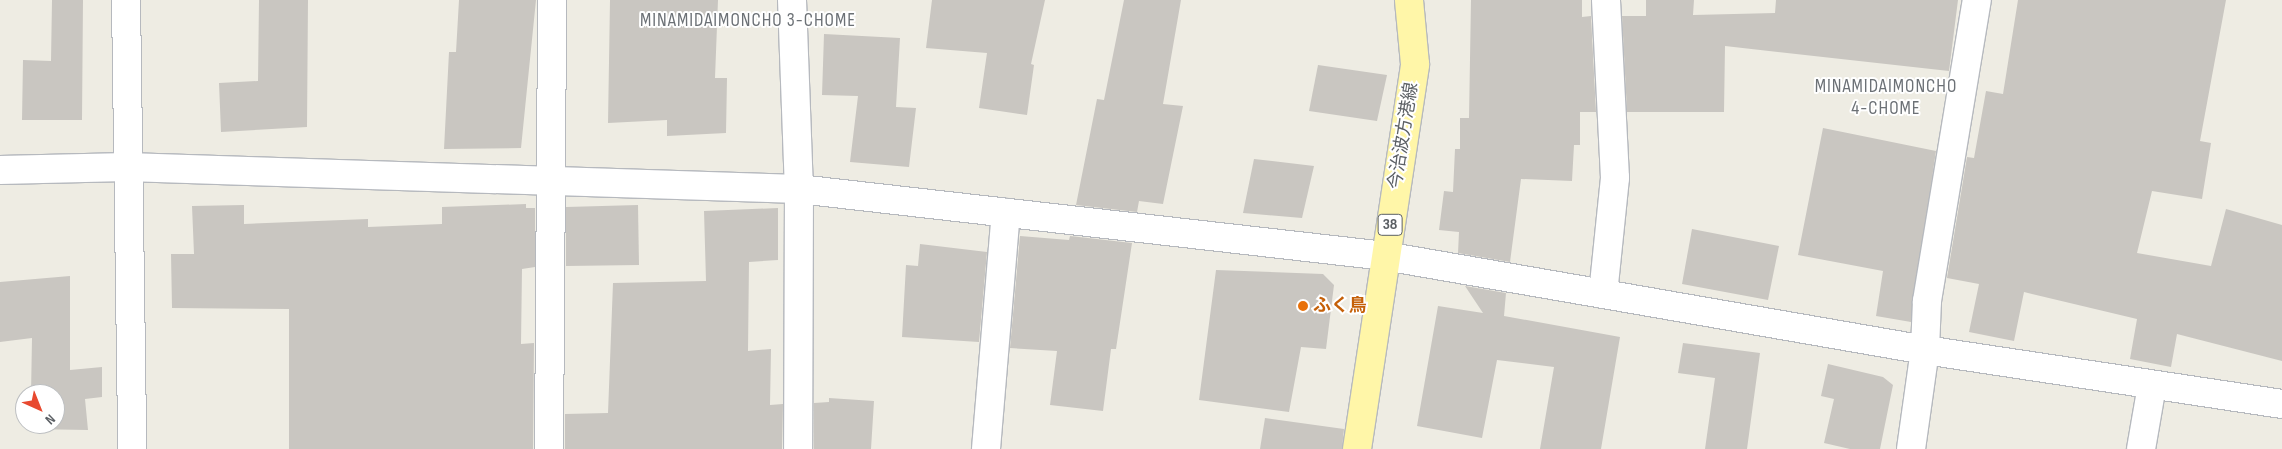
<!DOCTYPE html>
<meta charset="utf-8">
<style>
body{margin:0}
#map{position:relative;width:2282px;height:449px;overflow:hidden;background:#eeece3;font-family:"Sofia Sans Condensed","Noto Sans JP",sans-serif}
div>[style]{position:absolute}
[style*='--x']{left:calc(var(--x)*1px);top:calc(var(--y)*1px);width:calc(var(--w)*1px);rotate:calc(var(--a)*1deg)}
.building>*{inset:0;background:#c9c6c1}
.roads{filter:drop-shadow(1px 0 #b6b9be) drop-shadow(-1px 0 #b6b9be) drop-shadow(0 1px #b6b9be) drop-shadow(0 -1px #b6b9be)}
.street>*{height:28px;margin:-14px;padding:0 14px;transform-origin:14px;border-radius:14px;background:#fff}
.primary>*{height:28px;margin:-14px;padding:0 14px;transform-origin:14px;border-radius:14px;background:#fff6a8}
.dots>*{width:14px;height:14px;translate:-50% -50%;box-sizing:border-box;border:2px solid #fff;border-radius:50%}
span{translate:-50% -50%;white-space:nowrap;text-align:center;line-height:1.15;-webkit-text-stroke:4px #fff;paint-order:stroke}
.shield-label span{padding:1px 4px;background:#fff;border:1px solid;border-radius:4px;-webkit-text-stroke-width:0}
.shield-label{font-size:16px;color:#5b5f64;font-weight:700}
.street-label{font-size:18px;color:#5b5f64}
.food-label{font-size:18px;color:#c56008;font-weight:700}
.left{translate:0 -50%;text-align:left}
.neighbourhood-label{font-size:19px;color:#6c7176;letter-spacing:1px}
.north{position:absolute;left:15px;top:384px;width:50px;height:50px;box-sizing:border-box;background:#fff;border:1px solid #bdbfc1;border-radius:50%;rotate:136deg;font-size:14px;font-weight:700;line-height:20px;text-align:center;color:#5b5f64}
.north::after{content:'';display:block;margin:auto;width:18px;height:22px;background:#e8492f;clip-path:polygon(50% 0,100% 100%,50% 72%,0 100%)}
</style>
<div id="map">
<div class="building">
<div style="clip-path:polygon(52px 0,83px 0,82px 120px,22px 120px,23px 60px,51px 61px)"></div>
<div style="clip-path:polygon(259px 0,308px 0,307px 127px,221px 132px,219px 83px,258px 81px)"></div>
<div style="clip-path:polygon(459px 0,536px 0,521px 148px,444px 149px,449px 52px,456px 52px)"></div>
<div style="clip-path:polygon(610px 0,718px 0,715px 78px,727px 78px,726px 133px,667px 136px,667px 120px,608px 123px)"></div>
<div style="clip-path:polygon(932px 0,1045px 0,1031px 64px,1034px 65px,1027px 115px,979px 108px,987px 53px,926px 48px)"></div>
<div style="clip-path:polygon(1124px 0,1181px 0,1163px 104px,1183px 106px,1163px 204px,1139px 201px,1137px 212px,1076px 205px,1097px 99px,1104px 100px)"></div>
<div style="clip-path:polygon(1471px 0,1582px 0,1582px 17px,1591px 16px,1596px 112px,1580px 112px,1580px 145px,1574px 145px,1572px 181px,1521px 179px,1510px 262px,1458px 253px,1459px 232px,1439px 230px,1444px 191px,1453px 192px,1455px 149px,1460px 149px,1460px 118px,1469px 118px)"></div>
<div style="clip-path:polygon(1646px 0,1694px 0,1693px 15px,1775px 13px,1776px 0,1958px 0,1949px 71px,1725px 46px,1724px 112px,1627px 112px,1622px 16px,1646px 16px)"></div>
<div style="clip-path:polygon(2018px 0,2226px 0,2200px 141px,2211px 143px,2202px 199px,2152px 191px,2137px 253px,2211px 266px,2226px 209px,2282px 225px,2282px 361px,2177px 334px,2171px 367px,2130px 359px,2137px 319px,2024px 292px,2014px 341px,1969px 332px,1979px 284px,1947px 278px,1967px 157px,1974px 158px,1986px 91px,2003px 94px)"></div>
<div style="clip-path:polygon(824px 34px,900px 38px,896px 107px,916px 108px,909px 167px,850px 162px,858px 96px,822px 95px)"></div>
<div style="clip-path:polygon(1318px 65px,1387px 75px,1377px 121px,1309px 111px)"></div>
<div style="clip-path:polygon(1823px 128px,1936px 151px,1911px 322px,1876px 316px,1883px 271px,1798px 255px)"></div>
<div style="clip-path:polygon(1254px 159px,1314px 166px,1302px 218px,1243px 213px)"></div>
<div style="clip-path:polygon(526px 204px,526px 208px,535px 208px,535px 267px,522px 269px,521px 344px,534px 343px,533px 449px,289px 449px,289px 309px,172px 308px,171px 254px,194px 254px,192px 206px,244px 205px,244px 224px,368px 219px,368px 227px,442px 224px,442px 207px)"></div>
<div style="clip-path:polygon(638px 205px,639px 265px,566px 266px,566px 207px)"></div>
<div style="clip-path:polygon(778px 208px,778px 260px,749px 262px,748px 351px,771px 349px,770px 405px,783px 404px,782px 449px,565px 449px,565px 414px,608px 413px,613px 283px,706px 281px,704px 211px)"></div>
<div style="clip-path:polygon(1692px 229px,1779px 246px,1768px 300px,1682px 284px)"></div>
<div style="clip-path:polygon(1020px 236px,1069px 240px,1070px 236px,1132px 243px,1116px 349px,1111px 349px,1103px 411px,1050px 405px,1057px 351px,1010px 348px)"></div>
<div style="clip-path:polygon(920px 244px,987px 252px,979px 342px,902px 337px,906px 265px,918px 266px)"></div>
<div style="clip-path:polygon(1216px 270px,1323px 274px,1334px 285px,1326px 349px,1301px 347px,1289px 412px,1199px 400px)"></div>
<div style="clip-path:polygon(70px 276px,70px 370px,102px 367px,102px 397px,85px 399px,88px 430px,30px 429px,30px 424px,55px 424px,55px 394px,31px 394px,32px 338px,0 342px,0 282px)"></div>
<div style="clip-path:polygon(1465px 286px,1506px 293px,1504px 316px,1620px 337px,1601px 449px,1540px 449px,1554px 367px,1497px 360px,1482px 438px,1417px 426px,1438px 306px,1483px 313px)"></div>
<div style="clip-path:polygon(1683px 343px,1760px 353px,1747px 449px,1705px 449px,1715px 378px,1678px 373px)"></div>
<div style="clip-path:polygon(1828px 364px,1883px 377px,1893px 385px,1880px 449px,1850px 449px,1824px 443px,1834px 399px,1821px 396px)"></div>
<div style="clip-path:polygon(829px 398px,874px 401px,871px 449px,814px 449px,814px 403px,829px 402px)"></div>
<div style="clip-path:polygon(1265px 418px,1344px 429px,1342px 449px,1260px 449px)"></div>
</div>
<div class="roads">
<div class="street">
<div style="--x:126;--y:0;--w:449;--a:89.2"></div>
<div style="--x:792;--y:0;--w:189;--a:87.9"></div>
<div style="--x:799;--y:189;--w:260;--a:90.2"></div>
<div style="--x:0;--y:170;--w:127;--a:-1.4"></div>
<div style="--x:127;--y:167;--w:672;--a:1.88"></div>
<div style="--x:799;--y:189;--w:590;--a:6.52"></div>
<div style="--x:1385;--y:256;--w:548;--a:9.87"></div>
<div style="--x:1925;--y:350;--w:361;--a:8.6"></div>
<div style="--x:1603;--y:294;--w:117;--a:-84.1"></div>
<div style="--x:1615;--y:178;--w:178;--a:-92.9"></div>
<div style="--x:549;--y:449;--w:449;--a:-89.6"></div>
<div style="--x:986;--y:449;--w:237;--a:-85.2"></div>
<div style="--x:1911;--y:449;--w:100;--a:-82"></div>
<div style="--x:1925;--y:350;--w:49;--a:-87.7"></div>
<div style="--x:1927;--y:301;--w:305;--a:-80.6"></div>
<div style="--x:2141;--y:449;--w:65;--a:-80.2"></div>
</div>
<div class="primary">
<div style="--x:1357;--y:449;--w:389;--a:-81.4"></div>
<div style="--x:1415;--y:64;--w:64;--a:-95.4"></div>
</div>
</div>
<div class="dots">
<div style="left:1303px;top:306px;background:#e8710a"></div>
</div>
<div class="shield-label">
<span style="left:1390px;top:225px">38</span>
</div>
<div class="street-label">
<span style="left:1404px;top:136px;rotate:-81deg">今治波方港線</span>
</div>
<div class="food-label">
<span class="left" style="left:1313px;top:306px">ふく鳥</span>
</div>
<div class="neighbourhood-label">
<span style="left:748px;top:21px">MINAMIDAIMONCHO 3-CHOME</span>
<span style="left:1886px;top:98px">MINAMIDAIMONCHO<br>4-CHOME</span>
</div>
<div class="north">N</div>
</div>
